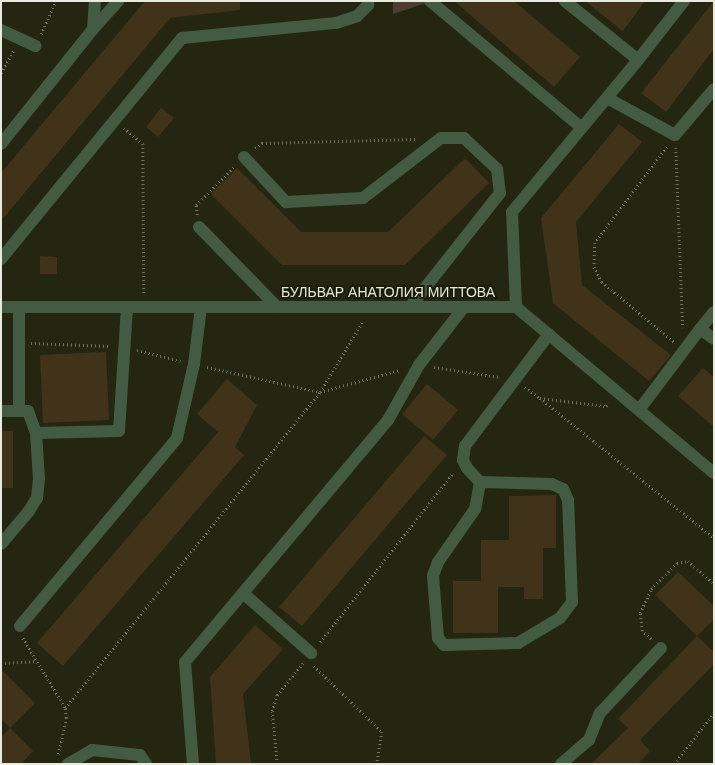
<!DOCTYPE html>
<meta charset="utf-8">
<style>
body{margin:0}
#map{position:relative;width:715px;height:765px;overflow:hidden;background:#242611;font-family:Arial,sans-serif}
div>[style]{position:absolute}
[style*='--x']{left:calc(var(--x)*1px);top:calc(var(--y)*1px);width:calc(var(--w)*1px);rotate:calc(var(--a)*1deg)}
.green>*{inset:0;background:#4f3c32}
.building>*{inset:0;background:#40331a}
.path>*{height:2.5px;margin-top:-1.25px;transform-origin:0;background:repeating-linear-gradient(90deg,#717361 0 1px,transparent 0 4px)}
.minor>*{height:12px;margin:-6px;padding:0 6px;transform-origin:6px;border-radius:6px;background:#445b43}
span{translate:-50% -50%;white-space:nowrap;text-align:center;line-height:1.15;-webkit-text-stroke:4px #1b1c07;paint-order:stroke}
.street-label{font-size:14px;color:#e8eadc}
.frame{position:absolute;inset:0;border:2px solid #e8eadc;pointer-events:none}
</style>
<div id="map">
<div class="green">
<div style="clip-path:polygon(393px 1px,423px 1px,426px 3px,393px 14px)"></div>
</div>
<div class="building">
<div style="clip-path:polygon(145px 1px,240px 1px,240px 10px,170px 18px,1px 221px,1px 173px)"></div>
<div style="clip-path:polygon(454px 1px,514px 1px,580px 57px,554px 87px)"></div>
<div style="clip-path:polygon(585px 1px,645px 1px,623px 31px)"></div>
<div style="clip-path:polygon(714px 1px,714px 49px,666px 112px,641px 93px)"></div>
<div style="clip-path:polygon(161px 108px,174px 118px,158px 137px,146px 127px)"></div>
<div style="clip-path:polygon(619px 124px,642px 142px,576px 222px,582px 285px,671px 355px,649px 381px,553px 303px,541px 218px)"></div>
<div style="clip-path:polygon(465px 158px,489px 183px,405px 265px,282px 265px,211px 194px,237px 168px,301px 232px,388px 232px)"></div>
<div style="clip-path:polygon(40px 256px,57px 257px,57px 274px,40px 274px)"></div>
<div style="clip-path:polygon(106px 352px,109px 420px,43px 423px,40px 355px)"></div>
<div style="clip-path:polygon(703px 368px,714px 377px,714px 427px,678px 396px)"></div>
<div style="clip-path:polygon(227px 379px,257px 405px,235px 447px,244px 455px,63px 666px,37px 643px,218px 432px,197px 414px)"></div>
<div style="clip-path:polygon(427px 384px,458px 410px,433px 440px,402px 414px)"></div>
<div style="clip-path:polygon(1px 431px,13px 431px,13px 488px,1px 488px)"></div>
<div style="clip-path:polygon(424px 436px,447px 455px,302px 626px,279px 607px)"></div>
<div style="clip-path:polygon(556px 495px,556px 548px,543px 548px,543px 599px,524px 599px,524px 587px,498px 587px,498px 633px,453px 633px,453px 581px,481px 581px,481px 540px,509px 540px,509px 496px)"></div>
<div style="clip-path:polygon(678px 572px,714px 606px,714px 619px,697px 636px,655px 595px)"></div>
<div style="clip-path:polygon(255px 625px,283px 649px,243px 694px,251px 764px,216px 764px,210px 677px)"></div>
<div style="clip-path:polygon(697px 636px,714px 652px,714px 664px,640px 740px,650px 751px,638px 764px,591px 764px,628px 728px,618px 719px)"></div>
<div style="clip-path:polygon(1px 669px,35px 703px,10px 728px,1px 719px)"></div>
<div style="clip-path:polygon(10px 728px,33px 751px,21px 764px,1px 764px,1px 737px)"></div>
</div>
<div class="path">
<div style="--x:41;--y:34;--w:36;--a:-66"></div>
<div style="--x:1;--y:73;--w:25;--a:-61"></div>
<div style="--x:124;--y:128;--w:25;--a:40"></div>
<div style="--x:143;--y:144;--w:151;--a:89.6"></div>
<div style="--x:667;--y:147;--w:120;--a:126.9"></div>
<div style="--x:595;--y:243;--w:24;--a:92"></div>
<div style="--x:594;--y:267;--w:17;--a:62"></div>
<div style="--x:602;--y:282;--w:94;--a:39.8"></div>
<div style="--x:255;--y:148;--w:9;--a:-36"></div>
<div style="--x:262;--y:143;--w:155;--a:-1.5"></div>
<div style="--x:676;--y:148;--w:180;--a:87.8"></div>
<div style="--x:197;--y:215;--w:10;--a:-96"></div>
<div style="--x:196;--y:205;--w:55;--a:-45"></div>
<div style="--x:31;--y:343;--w:79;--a:2.2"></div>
<div style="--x:137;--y:350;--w:45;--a:14"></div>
<div style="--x:207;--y:367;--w:116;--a:12.5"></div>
<div style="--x:320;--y:392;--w:83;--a:-15.4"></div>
<div style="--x:434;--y:367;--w:66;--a:8.7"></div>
<div style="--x:525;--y:387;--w:19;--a:36"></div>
<div style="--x:540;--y:398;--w:66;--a:6.9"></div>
<div style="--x:606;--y:406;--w:4;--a:-45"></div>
<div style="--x:540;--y:398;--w:223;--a:38.8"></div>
<div style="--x:23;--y:638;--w:81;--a:58.7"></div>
<div style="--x:651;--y:639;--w:12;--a:-138"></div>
<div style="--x:642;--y:631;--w:18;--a:-96"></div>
<div style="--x:640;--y:613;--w:26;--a:-65"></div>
<div style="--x:651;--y:589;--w:37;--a:-45"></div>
<div style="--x:677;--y:563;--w:11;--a:-10"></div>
<div style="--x:688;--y:561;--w:35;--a:41"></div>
<div style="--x:320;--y:642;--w:216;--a:-51.8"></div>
<div style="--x:1;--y:663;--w:34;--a:-3"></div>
<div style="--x:314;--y:666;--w:95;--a:44.1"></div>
<div style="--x:382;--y:732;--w:32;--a:99"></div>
<div style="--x:58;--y:754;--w:37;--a:-77"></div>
<div style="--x:66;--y:718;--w:10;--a:-96"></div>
<div style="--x:65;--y:708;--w:406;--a:-51.1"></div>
<div style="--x:320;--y:392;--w:83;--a:-58.8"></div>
<div style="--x:277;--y:764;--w:53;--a:-95.4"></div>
<div style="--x:272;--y:711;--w:17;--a:-73"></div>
<div style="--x:277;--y:695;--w:41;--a:-50.9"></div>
<div style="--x:674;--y:764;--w:65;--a:-51.9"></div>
</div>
<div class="minor">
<div style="--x:430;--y:1;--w:198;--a:39.9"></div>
<div style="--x:565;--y:1;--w:94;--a:38.9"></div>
<div style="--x:93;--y:29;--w:38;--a:-48"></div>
<div style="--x:1;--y:30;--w:38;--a:25"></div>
<div style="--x:607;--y:98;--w:77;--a:28.6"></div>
<div style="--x:675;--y:135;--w:60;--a:-49.7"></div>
<div style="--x:1;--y:144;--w:147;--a:-51.3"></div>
<div style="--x:93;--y:29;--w:28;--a:-86"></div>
<div style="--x:244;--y:157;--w:62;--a:47"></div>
<div style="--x:286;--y:202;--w:77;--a:-3"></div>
<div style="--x:363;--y:198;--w:98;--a:-37.6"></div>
<div style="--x:441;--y:138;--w:23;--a:0"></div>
<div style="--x:464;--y:138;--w:45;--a:43.2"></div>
<div style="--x:497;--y:169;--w:24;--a:83"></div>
<div style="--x:500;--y:193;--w:145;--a:128.3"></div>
<div style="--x:199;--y:227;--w:112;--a:45.7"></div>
<div style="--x:1;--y:259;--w:286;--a:-50.7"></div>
<div style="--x:182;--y:38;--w:155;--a:-5.6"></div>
<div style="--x:336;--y:23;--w:22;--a:-18"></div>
<div style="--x:357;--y:16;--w:16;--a:-45"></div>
<div style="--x:368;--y:5;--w:4;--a:-90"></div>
<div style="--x:1;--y:307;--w:515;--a:0"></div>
<div style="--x:516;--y:307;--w:258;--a:40"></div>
<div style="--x:516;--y:307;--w:95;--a:-92.4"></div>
<div style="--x:512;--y:212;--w:197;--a:-50.3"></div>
<div style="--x:638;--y:60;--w:75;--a:-52.1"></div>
<div style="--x:700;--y:329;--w:22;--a:-51"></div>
<div style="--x:639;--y:410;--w:101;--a:-53"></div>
<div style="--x:700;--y:329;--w:17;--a:36"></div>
<div style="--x:1;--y:411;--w:27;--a:0"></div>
<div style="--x:28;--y:411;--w:23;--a:70"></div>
<div style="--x:36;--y:433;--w:46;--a:86.3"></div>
<div style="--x:39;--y:479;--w:19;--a:96"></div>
<div style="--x:37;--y:498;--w:15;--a:122"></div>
<div style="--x:29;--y:511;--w:43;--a:130.3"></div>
<div style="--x:19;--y:411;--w:104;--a:-90"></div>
<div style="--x:36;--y:433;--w:83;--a:-1.4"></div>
<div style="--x:119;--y:431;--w:124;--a:-86.3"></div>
<div style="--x:480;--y:482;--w:27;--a:100"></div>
<div style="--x:475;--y:509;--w:65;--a:124.9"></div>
<div style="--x:438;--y:562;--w:15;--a:110"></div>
<div style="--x:433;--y:576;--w:62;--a:85.4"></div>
<div style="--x:438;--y:638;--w:9;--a:49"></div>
<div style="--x:444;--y:645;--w:74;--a:-1.5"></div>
<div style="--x:518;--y:643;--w:49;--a:-30.8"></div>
<div style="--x:560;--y:618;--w:20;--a:-53"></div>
<div style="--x:572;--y:602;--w:102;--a:-92.2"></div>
<div style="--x:568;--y:500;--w:12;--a:-114"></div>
<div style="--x:563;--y:489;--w:12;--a:-156"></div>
<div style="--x:552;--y:484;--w:72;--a:-178.4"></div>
<div style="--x:480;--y:482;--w:19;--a:-133"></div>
<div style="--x:467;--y:468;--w:9;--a:-117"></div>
<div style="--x:463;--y:460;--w:14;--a:-82"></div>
<div style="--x:465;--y:446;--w:140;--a:-53.1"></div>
<div style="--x:243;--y:593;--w:91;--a:41.4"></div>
<div style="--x:20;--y:626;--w:245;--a:-50.1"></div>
<div style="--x:177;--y:438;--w:76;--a:-77.1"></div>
<div style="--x:194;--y:364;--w:57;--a:-83"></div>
<div style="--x:68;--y:764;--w:28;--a:-30"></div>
<div style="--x:92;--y:750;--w:48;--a:5.9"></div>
<div style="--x:140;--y:755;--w:11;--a:56"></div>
<div style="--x:193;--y:764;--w:102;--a:-94.5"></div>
<div style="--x:185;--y:662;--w:316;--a:-50"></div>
<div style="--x:388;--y:420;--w:63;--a:-60.6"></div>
<div style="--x:419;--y:365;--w:73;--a:-52.2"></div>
<div style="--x:561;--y:764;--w:37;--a:-41"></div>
<div style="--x:589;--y:740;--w:29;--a:-68"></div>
<div style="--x:600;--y:713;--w:89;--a:-46.8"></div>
</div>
<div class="street-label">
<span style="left:388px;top:292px">БУЛЬВАР АНАТОЛИЯ МИТТОВА</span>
</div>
<div class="frame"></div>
</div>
